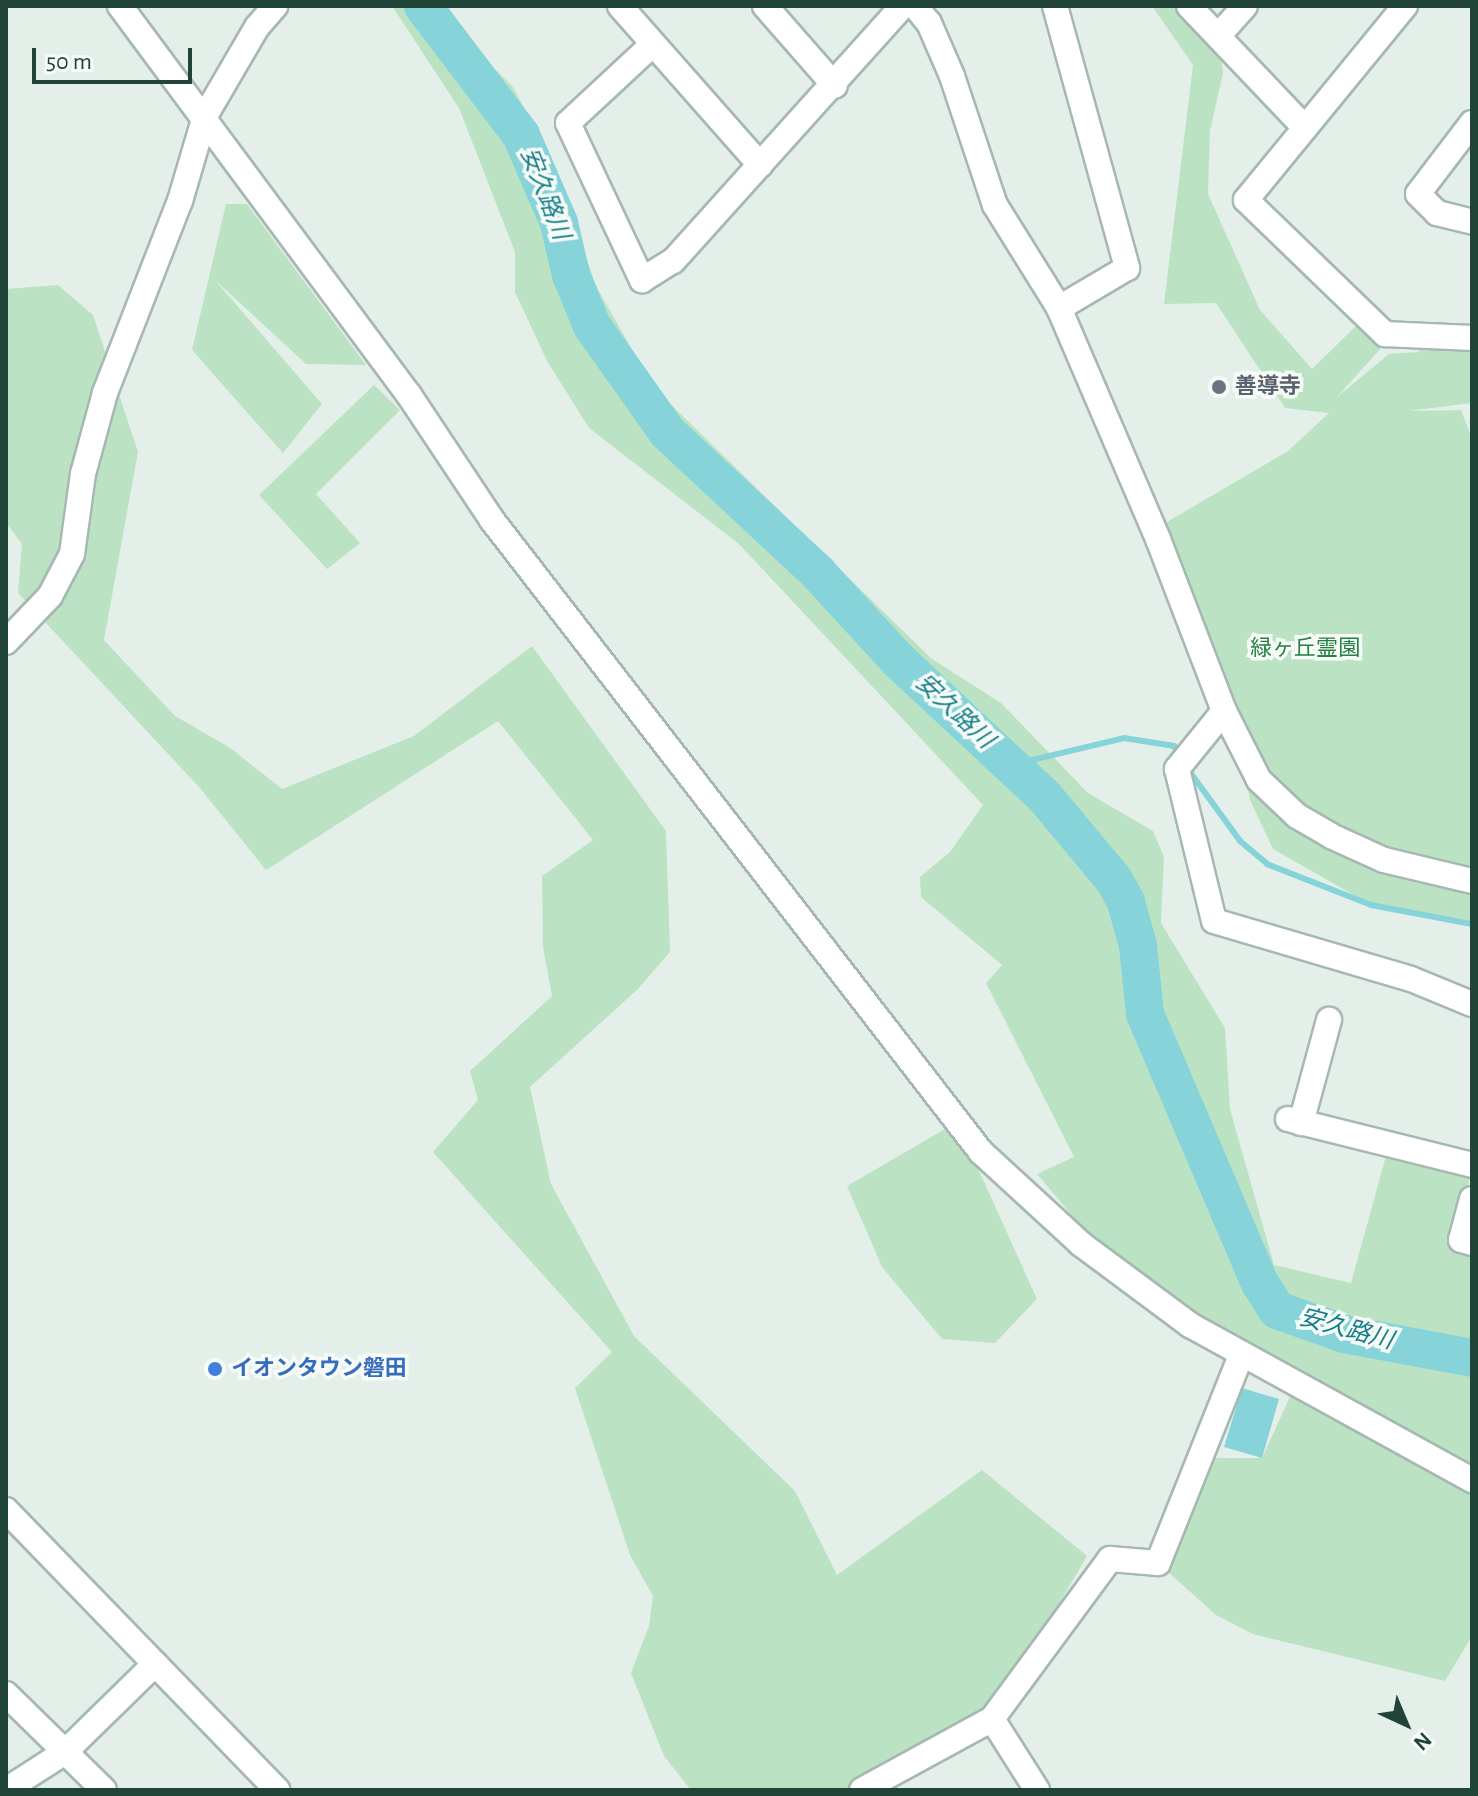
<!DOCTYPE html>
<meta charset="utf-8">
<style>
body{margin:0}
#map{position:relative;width:1478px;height:1796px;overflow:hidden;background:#e5efea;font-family:"Alegreya Sans","Noto Sans JP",sans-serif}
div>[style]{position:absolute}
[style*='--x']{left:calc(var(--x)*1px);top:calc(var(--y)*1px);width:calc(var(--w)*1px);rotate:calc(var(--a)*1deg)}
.green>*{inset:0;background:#bbe3c3}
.water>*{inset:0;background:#87d3da}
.stream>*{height:6px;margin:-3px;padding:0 3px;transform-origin:3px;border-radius:3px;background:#87d3da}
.river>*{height:38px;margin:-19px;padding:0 19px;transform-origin:19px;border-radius:19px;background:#87d3da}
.roads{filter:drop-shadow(2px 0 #a6b8b1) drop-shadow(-2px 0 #a6b8b1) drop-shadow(0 2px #a6b8b1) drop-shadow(0 -2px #a6b8b1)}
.minor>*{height:24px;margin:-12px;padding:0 12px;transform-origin:12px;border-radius:12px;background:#fff}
.dots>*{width:22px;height:22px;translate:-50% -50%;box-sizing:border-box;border:4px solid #f6fbf8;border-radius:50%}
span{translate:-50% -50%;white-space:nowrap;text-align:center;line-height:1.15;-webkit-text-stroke:7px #f6fbf8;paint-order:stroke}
.worship-label{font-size:22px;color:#5b616d;font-weight:700}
.left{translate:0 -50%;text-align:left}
.park-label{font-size:22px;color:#268042}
.shop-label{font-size:22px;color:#366cbe;font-weight:700}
.water-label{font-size:24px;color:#137d88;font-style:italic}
.frame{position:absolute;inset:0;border:8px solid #214438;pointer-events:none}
.north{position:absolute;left:1366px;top:1684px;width:80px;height:80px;-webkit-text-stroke:6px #f6fbf8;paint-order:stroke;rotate:136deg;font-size:22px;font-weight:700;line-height:32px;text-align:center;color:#214438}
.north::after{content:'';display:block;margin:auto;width:28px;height:36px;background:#214438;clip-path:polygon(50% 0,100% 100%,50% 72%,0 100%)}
.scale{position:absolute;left:32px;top:48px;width:160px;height:36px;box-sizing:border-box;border:4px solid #214438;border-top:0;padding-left:10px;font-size:24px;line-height:28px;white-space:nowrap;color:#214438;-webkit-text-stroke:6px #f6fbf8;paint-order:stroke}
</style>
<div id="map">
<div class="green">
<div style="clip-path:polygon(392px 6px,431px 6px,513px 87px,556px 169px,596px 286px,654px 388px,932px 659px,1001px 703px,1088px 793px,1153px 831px,1164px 857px,1161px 923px,1225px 1028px,1230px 1109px,1274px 1265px,1351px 1283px,1389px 1145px,1472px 1169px,1455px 1241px,1472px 1248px,1472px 1340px,1409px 1332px,1472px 1344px,1472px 1636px,1445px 1681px,1253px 1634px,1216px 1615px,1158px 1563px,1200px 1458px,1262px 1458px,1293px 1390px,1091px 1238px,1037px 1174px,1074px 1157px,986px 983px,1002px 965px,921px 897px,920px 877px,950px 852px,983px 805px,739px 544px,589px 428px,547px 361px,515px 292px,515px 252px,459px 108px)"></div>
<div style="clip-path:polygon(1152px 6px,1189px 6px,1218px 36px,1223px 73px,1210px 131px,1208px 194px,1260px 310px,1312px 369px,1357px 325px,1381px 348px,1337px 397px,1389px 354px,1418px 352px,1437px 337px,1472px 344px,1472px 403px,1408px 411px,1461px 410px,1472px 439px,1472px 924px,1371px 905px,1273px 849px,1250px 800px,1245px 774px,1267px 780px,1204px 659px,1199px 604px,1167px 561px,1167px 522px,1288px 451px,1329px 413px,1285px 408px,1216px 303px,1164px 304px,1193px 65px)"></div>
<div style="clip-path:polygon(226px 204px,247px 204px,366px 365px,306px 364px,215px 280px,322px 404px,283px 453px,192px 350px)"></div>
<div style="clip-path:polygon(58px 285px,93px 315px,138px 452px,104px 640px,175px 716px,229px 747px,282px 789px,414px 736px,532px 646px,666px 831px,670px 952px,638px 989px,530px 1087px,551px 1184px,634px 1336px,795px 1491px,837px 1575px,982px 1470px,1087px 1556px,992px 1719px,862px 1790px,691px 1790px,664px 1756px,631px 1673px,649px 1626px,653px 1596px,630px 1555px,575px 1388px,612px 1352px,433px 1152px,478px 1100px,470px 1071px,552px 996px,543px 947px,542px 876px,593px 840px,498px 721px,266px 870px,199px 787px,18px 593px,22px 544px,6px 523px,6px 289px)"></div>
<div style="clip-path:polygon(374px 385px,400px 410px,316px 494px,360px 543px,327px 569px,259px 495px)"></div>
<div style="clip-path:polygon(957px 1122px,1037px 1299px,995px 1343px,942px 1339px,882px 1267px,847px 1186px)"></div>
</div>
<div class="water">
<div style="clip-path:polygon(1242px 1388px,1279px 1399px,1262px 1458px,1224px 1447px)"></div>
</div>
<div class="stream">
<div style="--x:1011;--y:765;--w:116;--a:-13.4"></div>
<div style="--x:1124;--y:738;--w:51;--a:9.1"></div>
<div style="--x:1174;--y:746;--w:10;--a:61"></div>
<div style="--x:1187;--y:768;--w:90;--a:54"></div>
<div style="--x:1240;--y:841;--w:35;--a:40"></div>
<div style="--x:1267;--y:864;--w:112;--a:21.5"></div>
<div style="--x:1371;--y:905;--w:103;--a:10.7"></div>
</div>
<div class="river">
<div style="--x:423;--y:6;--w:162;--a:52.8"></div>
<div style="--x:521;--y:135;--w:96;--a:66.6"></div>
<div style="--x:559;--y:223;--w:53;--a:77"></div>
<div style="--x:571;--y:275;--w:55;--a:67.6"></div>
<div style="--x:592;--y:326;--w:130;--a:54.7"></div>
<div style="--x:667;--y:432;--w:207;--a:43"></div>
<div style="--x:818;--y:573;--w:118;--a:47.4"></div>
<div style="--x:898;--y:660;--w:200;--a:43"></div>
<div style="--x:1044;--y:796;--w:109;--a:50.2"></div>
<div style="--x:1114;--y:880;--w:25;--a:61"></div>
<div style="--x:1126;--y:902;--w:46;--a:74.7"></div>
<div style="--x:1138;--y:946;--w:68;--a:84.1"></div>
<div style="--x:1145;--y:1014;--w:293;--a:66.9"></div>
<div style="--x:1260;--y:1283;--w:32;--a:58"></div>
<div style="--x:1277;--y:1310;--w:71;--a:19.7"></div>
<div style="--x:1344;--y:1334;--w:130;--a:10.6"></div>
</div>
<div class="roads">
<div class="minor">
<div style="--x:120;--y:6;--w:485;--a:53.4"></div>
<div style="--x:409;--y:395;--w:150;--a:56.4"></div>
<div style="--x:492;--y:520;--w:799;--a:52.27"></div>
<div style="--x:981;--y:1152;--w:136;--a:42.6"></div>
<div style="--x:1081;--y:1244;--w:136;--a:36.6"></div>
<div style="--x:1190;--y:1325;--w:322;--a:28.8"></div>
<div style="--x:620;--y:6;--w:212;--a:48.6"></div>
<div style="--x:765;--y:6;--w:106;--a:48.8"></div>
<div style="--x:915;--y:6;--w:22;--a:51"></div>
<div style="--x:929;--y:23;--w:58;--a:66.5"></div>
<div style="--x:952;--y:76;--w:136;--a:71.6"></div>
<div style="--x:995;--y:205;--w:121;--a:58.1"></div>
<div style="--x:1059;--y:308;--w:251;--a:66.8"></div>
<div style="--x:1158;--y:539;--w:184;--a:69"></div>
<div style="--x:1224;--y:711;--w:77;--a:63.1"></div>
<div style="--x:1259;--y:780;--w:52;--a:43.5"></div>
<div style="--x:1297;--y:816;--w:39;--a:30"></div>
<div style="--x:1331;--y:836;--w:58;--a:24.4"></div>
<div style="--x:1384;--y:860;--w:90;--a:13.4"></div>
<div style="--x:1055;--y:6;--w:272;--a:74.6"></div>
<div style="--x:1127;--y:268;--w:79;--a:149.5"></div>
<div style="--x:1189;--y:6;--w:168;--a:46.4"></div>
<div style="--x:1305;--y:128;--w:158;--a:-50.7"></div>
<div style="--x:1218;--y:36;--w:40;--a:-48"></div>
<div style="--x:653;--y:44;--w:116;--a:137.1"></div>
<div style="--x:568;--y:123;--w:174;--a:64.8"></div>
<div style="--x:642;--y:280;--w:36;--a:-32"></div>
<div style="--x:673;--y:261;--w:343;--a:-48"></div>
<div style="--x:1472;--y:123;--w:89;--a:127.3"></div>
<div style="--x:1418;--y:194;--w:27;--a:45"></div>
<div style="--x:1437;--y:213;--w:36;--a:14"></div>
<div style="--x:1305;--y:128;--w:93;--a:129.3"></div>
<div style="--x:1246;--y:200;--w:193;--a:44"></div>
<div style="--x:1385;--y:334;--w:87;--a:2.6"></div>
<div style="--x:6;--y:642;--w:64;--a:-46.3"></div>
<div style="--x:50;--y:596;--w:47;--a:-62.4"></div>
<div style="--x:72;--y:554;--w:81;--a:-82.2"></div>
<div style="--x:83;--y:474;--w:84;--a:-74.8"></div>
<div style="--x:105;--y:393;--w:206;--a:-68.7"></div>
<div style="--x:180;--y:201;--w:89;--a:-73.6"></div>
<div style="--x:205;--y:116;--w:103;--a:-59.7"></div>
<div style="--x:257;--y:27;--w:28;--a:-49"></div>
<div style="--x:1224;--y:711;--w:75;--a:129"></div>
<div style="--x:1177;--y:769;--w:156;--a:76.3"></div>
<div style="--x:1214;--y:921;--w:205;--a:16.4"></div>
<div style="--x:1411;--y:979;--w:66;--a:22.3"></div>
<div style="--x:1288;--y:1119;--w:190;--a:14"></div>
<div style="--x:1301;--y:1123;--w:107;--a:-74.8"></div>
<div style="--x:1472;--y:1199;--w:42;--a:105"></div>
<div style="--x:1461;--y:1240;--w:11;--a:15"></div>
<div style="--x:6;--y:1510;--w:390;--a:45.9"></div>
<div style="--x:6;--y:1694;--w:137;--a:44.4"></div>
<div style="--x:992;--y:1719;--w:84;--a:57.6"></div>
<div style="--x:6;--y:1790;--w:70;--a:-32.8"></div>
<div style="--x:65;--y:1752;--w:126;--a:-44.4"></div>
<div style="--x:862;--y:1790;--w:148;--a:-28.6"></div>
<div style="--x:992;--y:1719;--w:199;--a:-53.6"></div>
<div style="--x:1110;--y:1559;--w:48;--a:4.8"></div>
<div style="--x:1158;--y:1563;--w:223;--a:-68.2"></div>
</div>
</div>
<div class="dots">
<div style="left:1219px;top:387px;background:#6b7280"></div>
<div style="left:215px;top:1369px;background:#3f7fe0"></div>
</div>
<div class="worship-label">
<span class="left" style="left:1235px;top:387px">善導寺</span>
</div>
<div class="park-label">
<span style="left:1305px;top:649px">緑ヶ丘霊園</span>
</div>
<div class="shop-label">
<span class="left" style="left:231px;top:1369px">イオンタウン磐田</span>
</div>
<div class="water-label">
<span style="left:544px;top:194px;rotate:69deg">安久路川</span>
<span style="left:954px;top:712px;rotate:43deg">安久路川</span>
<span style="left:1346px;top:1330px;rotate:15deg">安久路川</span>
</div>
<div class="frame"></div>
<div class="north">N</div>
<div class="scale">50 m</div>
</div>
